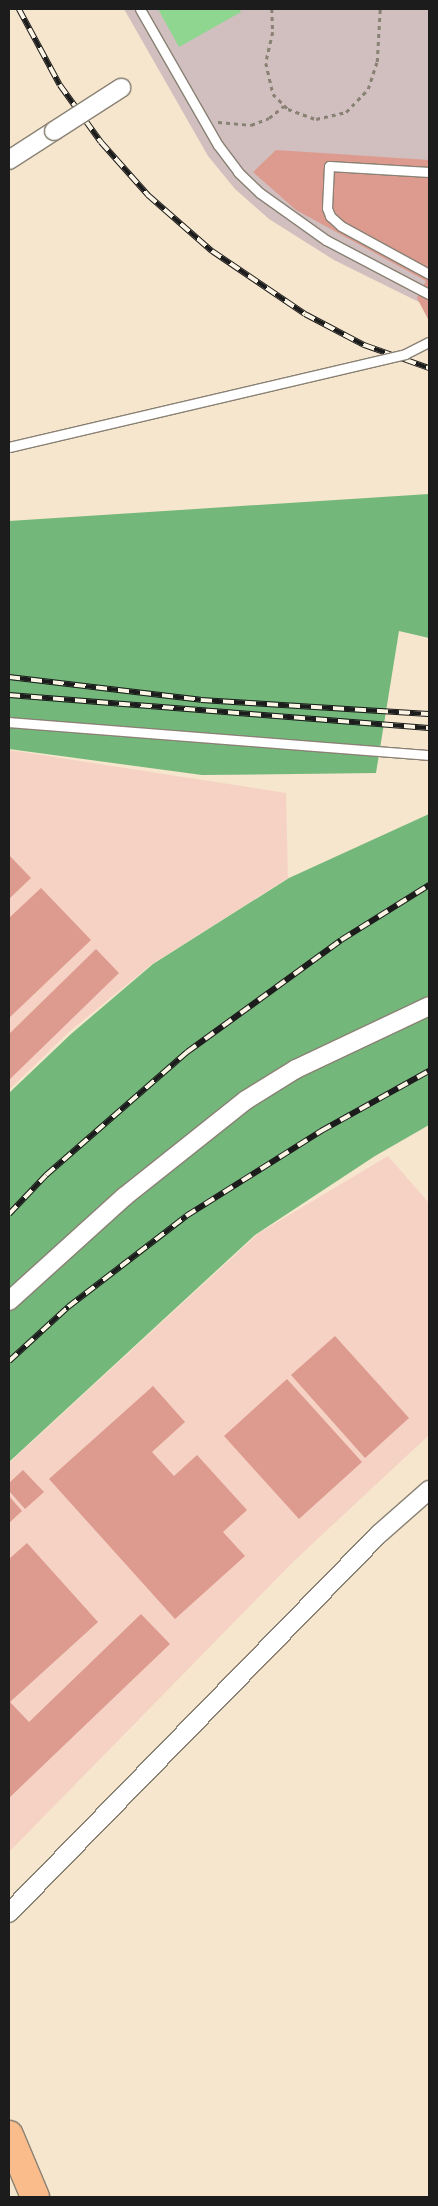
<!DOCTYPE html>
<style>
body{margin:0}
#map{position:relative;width:438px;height:2206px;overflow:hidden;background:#f6e6cd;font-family:Kalam,sans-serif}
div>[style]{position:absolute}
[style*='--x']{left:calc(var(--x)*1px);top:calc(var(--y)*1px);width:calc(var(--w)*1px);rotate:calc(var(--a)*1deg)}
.built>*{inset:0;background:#f6d2c5}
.industrial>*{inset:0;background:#d1bfbf}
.green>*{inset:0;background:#8fd690}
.forest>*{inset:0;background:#73b77a}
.building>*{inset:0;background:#dc9b8e}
.path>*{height:2.5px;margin-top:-1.25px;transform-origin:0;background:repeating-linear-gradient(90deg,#898174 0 4px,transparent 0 8px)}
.roads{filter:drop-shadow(1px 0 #898174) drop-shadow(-1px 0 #898174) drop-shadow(0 1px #898174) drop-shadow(0 -1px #898174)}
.lane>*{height:9px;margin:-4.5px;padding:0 4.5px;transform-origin:4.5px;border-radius:4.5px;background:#fff}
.street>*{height:18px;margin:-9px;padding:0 9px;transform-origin:9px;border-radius:9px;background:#fff}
.primary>*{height:28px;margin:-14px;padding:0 14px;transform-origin:14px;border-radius:14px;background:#fabc8b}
.rail>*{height:5.5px;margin-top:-2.75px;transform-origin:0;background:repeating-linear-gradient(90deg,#fcf5e5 0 11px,#1c1c1c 0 22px);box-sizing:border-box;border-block:1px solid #1c1c1c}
.bridges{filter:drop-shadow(1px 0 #898174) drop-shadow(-1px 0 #898174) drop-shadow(0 1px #898174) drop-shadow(0 -1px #898174)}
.lane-bridge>*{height:9px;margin:-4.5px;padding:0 4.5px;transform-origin:4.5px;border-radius:4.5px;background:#fff}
.street-bridge>*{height:18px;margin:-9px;padding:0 9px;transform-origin:9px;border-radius:9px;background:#fff}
span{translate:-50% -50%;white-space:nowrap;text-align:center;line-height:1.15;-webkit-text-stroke:4px #fcf5e5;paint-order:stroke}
.frame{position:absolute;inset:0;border:10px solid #1c1c1c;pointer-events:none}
</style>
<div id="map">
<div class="built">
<div style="clip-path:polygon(9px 750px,286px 793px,288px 878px,152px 964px,69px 1032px,9px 1090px)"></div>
<div style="clip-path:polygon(388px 1156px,429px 1203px,429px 1435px,294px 1561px,9px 1852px,9px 1463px,259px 1233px)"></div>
</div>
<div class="industrial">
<div style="clip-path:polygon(124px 9px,429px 9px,429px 307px,334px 260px,269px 219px,235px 189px,208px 156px)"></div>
</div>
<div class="green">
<div style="clip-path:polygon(158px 9px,240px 9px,241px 12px,179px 47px)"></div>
</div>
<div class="forest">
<div style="clip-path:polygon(429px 494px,429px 638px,399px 631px,376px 773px,202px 775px,9px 749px,9px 521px)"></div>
<div style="clip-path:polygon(429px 814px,429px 1125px,375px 1156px,255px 1235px,9px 1462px,9px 1093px,71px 1034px,153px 964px,289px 878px)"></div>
</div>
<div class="building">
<div style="clip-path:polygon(276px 150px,429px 160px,429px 321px,417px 298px,426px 281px,296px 210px,253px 172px)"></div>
<div style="clip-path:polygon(9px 855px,31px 878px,9px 899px)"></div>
<div style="clip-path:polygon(41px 888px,91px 940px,9px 1018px,9px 918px)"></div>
<div style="clip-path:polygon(96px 949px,119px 973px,9px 1080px,9px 1034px)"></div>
<div style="clip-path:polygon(335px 1336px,409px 1418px,365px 1458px,291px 1375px)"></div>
<div style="clip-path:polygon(287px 1379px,362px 1462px,299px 1519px,224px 1436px)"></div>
<div style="clip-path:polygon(153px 1386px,185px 1422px,152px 1452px,174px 1476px,197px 1455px,247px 1510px,223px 1532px,245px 1556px,175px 1619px,49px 1479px)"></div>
<div style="clip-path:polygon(23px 1470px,44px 1492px,25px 1509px,9px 1491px,9px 1483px)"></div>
<div style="clip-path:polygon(9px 1496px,22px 1511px,9px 1523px)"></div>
<div style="clip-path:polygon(27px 1543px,98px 1622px,10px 1702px,29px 1722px,141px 1614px,170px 1644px,9px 1798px,9px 1559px)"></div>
</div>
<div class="path">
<div style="--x:272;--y:9;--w:23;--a:88"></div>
<div style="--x:273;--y:32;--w:32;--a:103"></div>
<div style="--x:266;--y:63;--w:32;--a:77"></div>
<div style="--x:273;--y:94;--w:21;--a:45"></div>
<div style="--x:288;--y:109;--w:30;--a:20"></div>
<div style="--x:316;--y:119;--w:31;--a:-13"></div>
<div style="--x:346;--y:112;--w:32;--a:-46"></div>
<div style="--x:368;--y:89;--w:28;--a:-72"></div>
<div style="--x:377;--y:62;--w:53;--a:-86.8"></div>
<div style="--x:218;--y:122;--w:33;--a:5"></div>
<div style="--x:251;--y:125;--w:19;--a:-21"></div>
<div style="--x:269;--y:118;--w:19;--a:-39"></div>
</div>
<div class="roads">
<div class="lane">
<div style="--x:140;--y:9;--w:157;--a:60.2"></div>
<div style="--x:218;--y:145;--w:34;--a:53"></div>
<div style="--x:238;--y:172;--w:30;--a:44"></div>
<div style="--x:260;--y:193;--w:81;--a:35.5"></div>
<div style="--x:326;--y:240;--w:116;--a:27.7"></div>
<div style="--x:429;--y:172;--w:100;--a:-176.6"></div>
<div style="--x:329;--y:166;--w:42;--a:92.7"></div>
<div style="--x:327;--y:208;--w:9;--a:69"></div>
<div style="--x:330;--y:216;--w:15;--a:42"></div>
<div style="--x:341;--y:226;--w:100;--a:28.6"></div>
<div style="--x:9;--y:722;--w:421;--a:4.5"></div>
</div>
<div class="street">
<div style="--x:9;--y:160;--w:54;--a:-32.8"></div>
<div style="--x:9;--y:1301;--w:155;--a:-42.1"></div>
<div style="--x:124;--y:1197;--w:156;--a:-38.5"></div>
<div style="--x:246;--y:1100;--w:59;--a:-31.8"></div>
<div style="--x:296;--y:1069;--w:147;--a:-25.3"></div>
<div style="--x:9;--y:1913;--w:530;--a:-45.69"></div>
<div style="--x:379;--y:1534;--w:67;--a:-41.3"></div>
</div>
<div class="primary">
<div style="--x:9;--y:2135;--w:67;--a:67.2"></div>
</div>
</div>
<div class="rail">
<div style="--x:19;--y:9;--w:86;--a:61.7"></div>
<div style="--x:60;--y:85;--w:70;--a:54.3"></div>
<div style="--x:101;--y:142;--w:71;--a:48.4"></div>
<div style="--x:148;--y:195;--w:85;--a:41.2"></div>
<div style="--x:212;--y:251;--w:112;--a:34.1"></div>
<div style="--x:305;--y:314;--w:67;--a:27.7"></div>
<div style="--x:364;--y:345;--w:69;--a:19.5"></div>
<div style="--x:9;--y:677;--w:193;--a:6.8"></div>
<div style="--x:201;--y:700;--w:228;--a:3.5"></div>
<div style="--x:9;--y:695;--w:421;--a:4.5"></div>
<div style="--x:9;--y:1214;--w:54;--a:-46.5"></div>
<div style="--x:46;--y:1175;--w:187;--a:-41.1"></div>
<div style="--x:187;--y:1052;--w:190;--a:-36"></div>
<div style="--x:341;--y:940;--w:104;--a:-32"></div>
<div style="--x:9;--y:1361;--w:80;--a:-42.5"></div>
<div style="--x:68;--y:1307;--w:149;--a:-37.6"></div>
<div style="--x:186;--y:1216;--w:160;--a:-32.2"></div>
<div style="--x:321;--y:1131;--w:124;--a:-29.1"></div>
</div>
<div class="bridges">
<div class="lane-bridge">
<div style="--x:9;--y:447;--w:407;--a:-13.2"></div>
<div style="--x:405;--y:354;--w:27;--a:-27"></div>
</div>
<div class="street-bridge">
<div style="--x:54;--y:131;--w:80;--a:-32.7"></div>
</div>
</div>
<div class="frame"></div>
</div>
